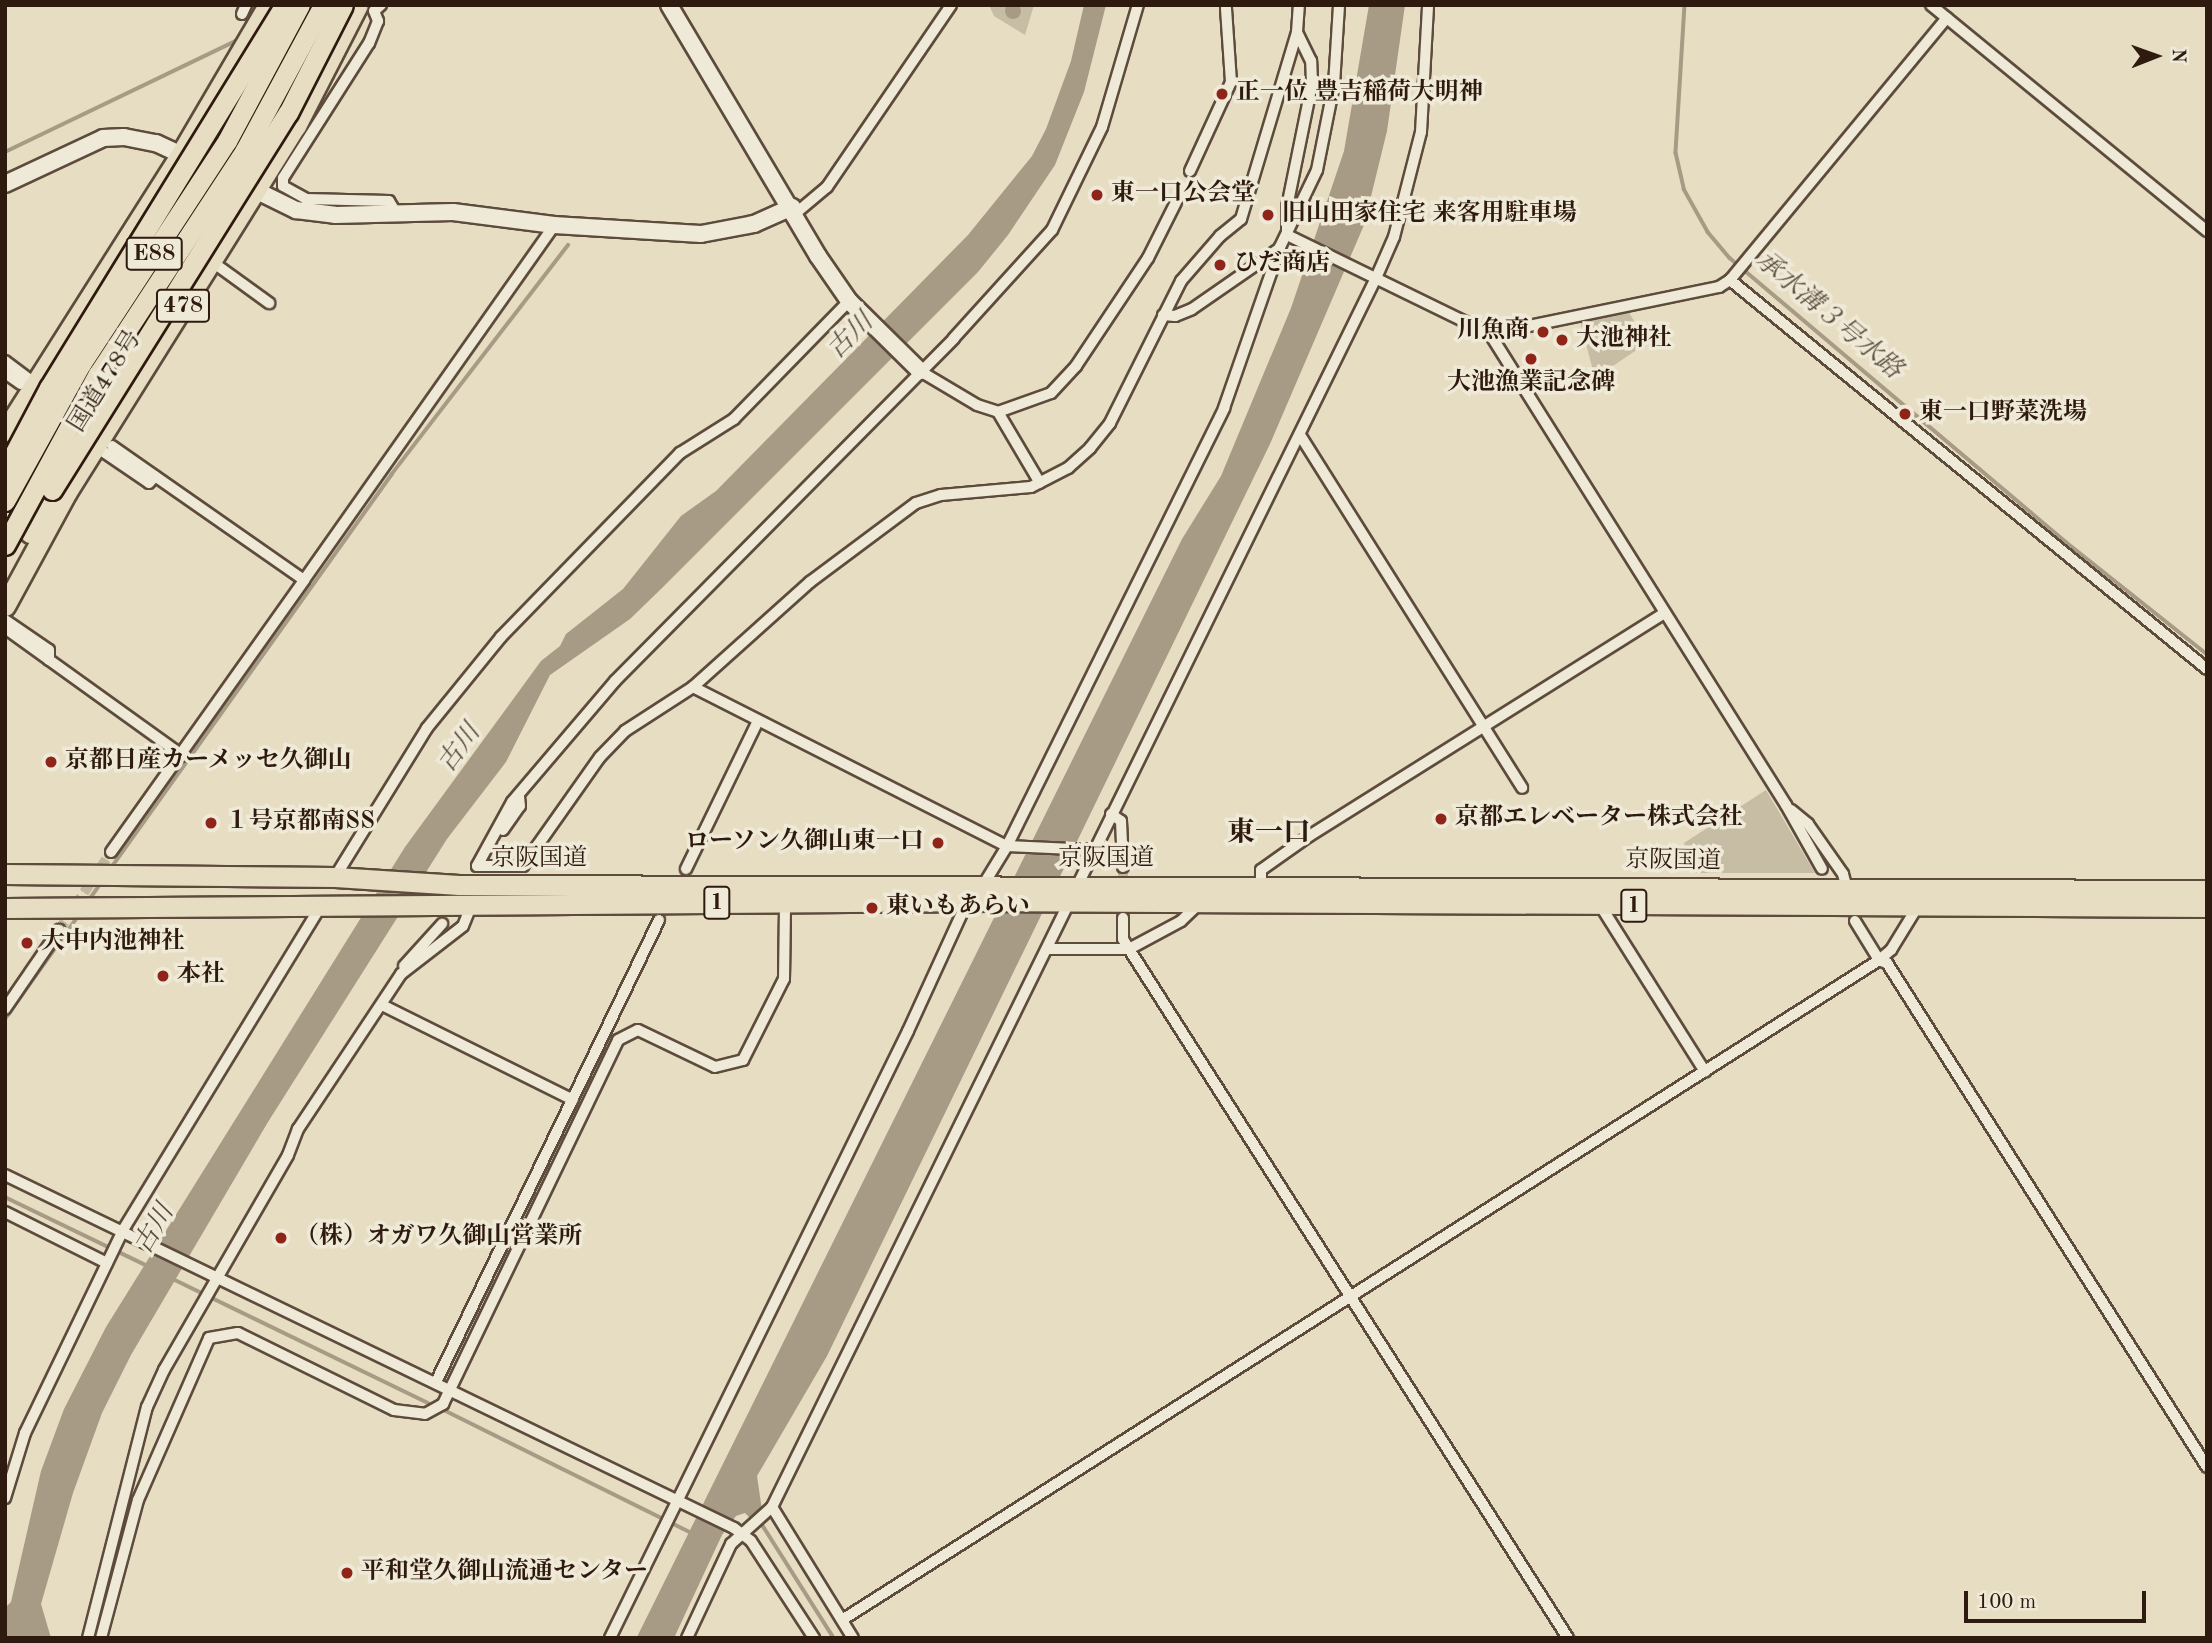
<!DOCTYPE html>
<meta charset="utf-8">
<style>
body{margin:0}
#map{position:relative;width:2212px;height:1643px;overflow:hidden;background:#e6ddc2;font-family:"Old Standard TT","Noto Serif JP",serif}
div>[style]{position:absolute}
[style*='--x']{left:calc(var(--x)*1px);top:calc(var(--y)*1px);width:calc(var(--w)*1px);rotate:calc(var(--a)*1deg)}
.green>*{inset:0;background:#c7bca4}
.water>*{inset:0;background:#a89b85}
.round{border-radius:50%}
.stream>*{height:3.5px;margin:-1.75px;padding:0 1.75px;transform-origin:1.75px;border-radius:1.75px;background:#a89b85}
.street-tunnel>*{height:10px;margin-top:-5px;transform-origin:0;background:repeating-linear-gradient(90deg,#c1b69e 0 10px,transparent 0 15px)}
.roads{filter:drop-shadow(2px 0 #5d4b3c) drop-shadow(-2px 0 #5d4b3c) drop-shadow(0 2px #5d4b3c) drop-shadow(0 -2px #5d4b3c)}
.street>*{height:10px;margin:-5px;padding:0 5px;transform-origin:5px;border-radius:5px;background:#efe9d7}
.secondary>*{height:16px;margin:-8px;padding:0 8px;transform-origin:8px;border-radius:8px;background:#efe9d7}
.highway>*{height:19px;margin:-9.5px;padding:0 9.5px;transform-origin:9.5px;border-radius:9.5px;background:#e6ddc2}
.bridges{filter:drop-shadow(2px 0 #2f1a0f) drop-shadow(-2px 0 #2f1a0f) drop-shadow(0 2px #2f1a0f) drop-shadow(0 -2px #2f1a0f)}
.highway-bridge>*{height:19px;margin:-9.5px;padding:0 9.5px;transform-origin:9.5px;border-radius:9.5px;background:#e6ddc2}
.dots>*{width:19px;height:19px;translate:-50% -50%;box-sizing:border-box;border:4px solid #efe9d7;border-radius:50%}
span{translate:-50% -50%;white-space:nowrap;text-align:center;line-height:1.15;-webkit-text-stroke:7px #efe9d7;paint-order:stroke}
.shield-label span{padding:2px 5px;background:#efe9d7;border:2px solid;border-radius:5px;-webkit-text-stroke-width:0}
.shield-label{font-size:23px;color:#2f1a0f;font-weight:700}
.poi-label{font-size:24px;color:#2f1a0f;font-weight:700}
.left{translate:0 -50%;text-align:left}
.right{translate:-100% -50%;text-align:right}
.street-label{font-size:24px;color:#2f1a0f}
.water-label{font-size:26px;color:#5f4e3e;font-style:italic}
.quarter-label{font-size:28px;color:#2f1a0f;font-weight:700}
.frame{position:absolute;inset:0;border:7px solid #2f1a0f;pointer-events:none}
.north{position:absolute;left:2121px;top:21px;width:70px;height:70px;-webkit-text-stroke:5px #efe9d7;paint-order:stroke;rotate:89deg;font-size:19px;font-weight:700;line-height:28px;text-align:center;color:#2f1a0f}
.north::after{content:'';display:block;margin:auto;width:24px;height:32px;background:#2f1a0f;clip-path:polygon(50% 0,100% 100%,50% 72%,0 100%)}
.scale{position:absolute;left:1964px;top:1591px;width:182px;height:32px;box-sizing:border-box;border:4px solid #2f1a0f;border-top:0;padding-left:9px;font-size:21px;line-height:24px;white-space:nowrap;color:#2f1a0f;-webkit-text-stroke:5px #efe9d7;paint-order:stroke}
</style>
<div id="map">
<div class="green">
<div style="clip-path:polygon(989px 5px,1034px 5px,1025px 35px,994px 16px)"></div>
<div style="clip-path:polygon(1627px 309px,1647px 343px,1595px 378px,1579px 317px)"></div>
<div style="clip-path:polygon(1766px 790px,1815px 873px,1696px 873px,1684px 843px)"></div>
</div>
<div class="water">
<div class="round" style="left:1005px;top:3px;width:16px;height:16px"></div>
<div style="clip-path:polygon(1084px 5px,1106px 5px,1084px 92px,1055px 165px,1008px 235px,978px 272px,661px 589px,630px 619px,550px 675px,506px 762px,447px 839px,268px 1122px,131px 1355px,102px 1413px,73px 1493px,41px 1604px,51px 1638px,5px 1638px,5px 1608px,11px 1602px,41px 1471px,64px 1409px,106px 1327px,405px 847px,541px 661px,560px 646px,566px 634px,623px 589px,681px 516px,716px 491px,968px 235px,1032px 156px,1046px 129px,1071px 61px)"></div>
<div style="clip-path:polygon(1369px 5px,1405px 5px,1387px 131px,1364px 225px,1270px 444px,827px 1356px,757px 1476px,762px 1510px,750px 1518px,745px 1513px,736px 1516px,722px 1535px,674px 1638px,631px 1638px,637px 1637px,1182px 539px,1221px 476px,1291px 308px,1344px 151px)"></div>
</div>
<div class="stream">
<div style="--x:1685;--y:5;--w:148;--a:93.5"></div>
<div style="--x:1676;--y:153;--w:37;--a:77"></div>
<div style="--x:1684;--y:189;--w:49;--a:60.8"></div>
<div style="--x:1708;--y:232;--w:34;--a:50"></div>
<div style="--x:1730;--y:258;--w:440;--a:40.2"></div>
<div style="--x:2066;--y:542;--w:180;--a:38.5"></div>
<div style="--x:5;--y:152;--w:261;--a:-25.7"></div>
<div style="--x:111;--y:868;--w:483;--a:-54.5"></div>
<div style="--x:391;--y:475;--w:290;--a:-52.4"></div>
<div style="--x:89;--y:900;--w:21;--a:-55"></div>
<div style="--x:5;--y:1019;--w:128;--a:-54.6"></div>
<div style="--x:5;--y:1197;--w:159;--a:25.8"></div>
<div style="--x:171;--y:1278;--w:293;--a:25.9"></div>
<div style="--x:442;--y:1409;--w:279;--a:26.4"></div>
<div style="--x:753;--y:1510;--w:151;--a:57.7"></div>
</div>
<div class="street-tunnel">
<div style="--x:1123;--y:867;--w:51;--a:90"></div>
<div style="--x:59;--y:930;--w:94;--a:-56.3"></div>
</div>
<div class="roads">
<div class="street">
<div style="--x:381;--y:5;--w:9;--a:139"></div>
<div style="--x:374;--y:11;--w:11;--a:68"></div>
<div style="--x:378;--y:21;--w:24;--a:112"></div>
<div style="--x:369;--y:43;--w:160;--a:122.5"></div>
<div style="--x:283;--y:178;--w:8;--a:90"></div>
<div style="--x:283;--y:186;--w:26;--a:29"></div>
<div style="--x:306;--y:199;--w:83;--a:1.4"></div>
<div style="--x:389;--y:201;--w:12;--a:59"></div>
<div style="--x:1931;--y:5;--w:357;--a:39.3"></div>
<div style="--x:242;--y:14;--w:10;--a:-66"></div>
<div style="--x:1190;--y:171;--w:98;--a:-65.3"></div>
<div style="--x:1231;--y:82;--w:74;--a:-93.9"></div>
<div style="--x:796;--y:213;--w:40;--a:-40"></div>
<div style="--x:827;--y:187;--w:220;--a:-55.7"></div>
<div style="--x:1287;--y:232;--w:25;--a:-90"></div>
<div style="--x:1287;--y:207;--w:126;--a:-78.5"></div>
<div style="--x:1312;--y:84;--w:23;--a:-92"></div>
<div style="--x:1311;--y:61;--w:32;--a:-116"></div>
<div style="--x:1287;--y:235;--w:226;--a:26"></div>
<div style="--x:1490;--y:334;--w:234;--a:-11.6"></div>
<div style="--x:1719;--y:287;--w:13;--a:-32"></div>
<div style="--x:1730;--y:280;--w:340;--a:-50.4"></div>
<div style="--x:211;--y:261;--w:72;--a:35.9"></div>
<div style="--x:1730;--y:280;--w:616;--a:39.2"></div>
<div style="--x:1163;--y:315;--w:12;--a:5"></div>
<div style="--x:1175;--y:316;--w:18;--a:-22"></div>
<div style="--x:1192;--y:309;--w:107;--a:-34.7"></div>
<div style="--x:1490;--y:334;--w:556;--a:57.85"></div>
<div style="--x:1786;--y:805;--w:73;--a:60.6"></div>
<div style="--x:5;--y:361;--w:35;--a:37"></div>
<div style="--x:920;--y:371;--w:66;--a:30.8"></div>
<div style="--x:977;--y:405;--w:22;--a:18"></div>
<div style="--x:998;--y:412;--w:56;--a:-19.7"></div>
<div style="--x:1051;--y:393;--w:37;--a:-47"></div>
<div style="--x:1076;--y:366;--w:130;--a:-56.3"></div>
<div style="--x:1148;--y:258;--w:63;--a:-63.4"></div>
<div style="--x:5;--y:373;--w:19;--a:35"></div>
<div style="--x:998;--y:412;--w:82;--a:59.4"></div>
<div style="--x:1300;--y:435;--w:417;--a:57.8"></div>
<div style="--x:95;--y:446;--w:65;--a:34.4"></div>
<div style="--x:149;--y:483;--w:9;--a:-49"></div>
<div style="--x:304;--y:580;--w:434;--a:-54.8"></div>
<div style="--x:5;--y:620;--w:53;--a:34.3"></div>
<div style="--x:49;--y:650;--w:10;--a:90"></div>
<div style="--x:9;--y:631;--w:214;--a:35.7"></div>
<div style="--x:693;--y:687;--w:352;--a:26.9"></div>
<div style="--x:1007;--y:846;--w:88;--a:2.6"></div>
<div style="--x:1791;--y:810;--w:22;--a:39"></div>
<div style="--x:1808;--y:824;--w:61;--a:55"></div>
<div style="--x:1843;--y:874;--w:16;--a:75"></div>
<div style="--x:1111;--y:814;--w:12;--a:35"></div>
<div style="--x:1121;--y:821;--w:46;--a:87.5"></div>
<div style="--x:503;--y:830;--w:29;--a:-55"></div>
<div style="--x:520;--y:806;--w:10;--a:-96"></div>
<div style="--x:111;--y:852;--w:334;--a:-54.6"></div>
<div style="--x:304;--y:580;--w:234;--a:-145.1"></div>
<div style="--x:523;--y:866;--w:133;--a:-54.8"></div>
<div style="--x:600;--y:757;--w:36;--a:-46"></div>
<div style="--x:625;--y:731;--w:81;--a:-32.9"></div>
<div style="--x:693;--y:687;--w:157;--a:-41.9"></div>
<div style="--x:810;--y:582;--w:132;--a:-36.7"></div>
<div style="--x:916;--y:503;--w:26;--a:-18"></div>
<div style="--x:941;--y:495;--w:90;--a:-5.1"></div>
<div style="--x:1031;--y:487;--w:42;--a:-27.2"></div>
<div style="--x:1068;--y:468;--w:30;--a:-42"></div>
<div style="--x:1090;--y:448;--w:32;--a:-51"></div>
<div style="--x:1110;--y:423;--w:159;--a:-63.4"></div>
<div style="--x:1181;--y:281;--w:60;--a:-49.1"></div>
<div style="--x:1220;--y:236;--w:27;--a:-39"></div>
<div style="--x:1241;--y:219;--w:195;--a:-73.3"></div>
<div style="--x:1297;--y:32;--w:27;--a:-86"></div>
<div style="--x:523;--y:866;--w:46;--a:180"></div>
<div style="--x:477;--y:866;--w:73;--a:-61.3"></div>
<div style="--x:512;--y:802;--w:159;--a:-49.6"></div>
<div style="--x:615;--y:681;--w:482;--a:-45.3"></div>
<div style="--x:954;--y:338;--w:146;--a:-47.8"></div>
<div style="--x:1052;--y:230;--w:114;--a:-64.1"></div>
<div style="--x:1102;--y:127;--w:127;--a:-73.6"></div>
<div style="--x:686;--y:869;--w:165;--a:-64.1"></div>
<div style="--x:335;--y:877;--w:175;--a:-58.3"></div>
<div style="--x:427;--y:728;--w:117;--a:-50.9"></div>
<div style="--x:501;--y:637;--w:257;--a:-45.8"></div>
<div style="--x:680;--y:453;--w:64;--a:-32.2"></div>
<div style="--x:734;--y:419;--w:165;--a:-45.7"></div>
<div style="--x:1261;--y:884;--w:14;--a:-90"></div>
<div style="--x:1261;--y:870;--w:59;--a:-35.3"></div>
<div style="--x:1309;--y:836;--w:418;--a:-32.1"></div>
<div style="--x:982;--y:887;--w:48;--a:-58.6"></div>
<div style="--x:1007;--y:846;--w:489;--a:-63.6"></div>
<div style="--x:1224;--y:408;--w:170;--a:-70.8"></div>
<div style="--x:1280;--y:247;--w:85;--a:-64.3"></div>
<div style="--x:1317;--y:170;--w:87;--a:-78.7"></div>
<div style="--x:1334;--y:85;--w:80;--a:-86.4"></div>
<div style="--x:1600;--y:905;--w:197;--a:57.8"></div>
<div style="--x:1123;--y:918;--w:21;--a:90"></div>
<div style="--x:1123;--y:939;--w:12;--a:59"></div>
<div style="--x:1129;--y:949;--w:817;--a:57.5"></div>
<div style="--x:1855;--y:921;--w:46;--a:58.4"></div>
<div style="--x:1879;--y:960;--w:9;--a:21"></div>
<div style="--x:1887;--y:963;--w:597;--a:57.59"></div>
<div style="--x:1047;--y:949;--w:82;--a:0"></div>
<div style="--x:1129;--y:949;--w:59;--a:-28.3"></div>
<div style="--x:1181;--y:921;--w:28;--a:-44"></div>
<div style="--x:404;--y:966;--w:57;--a:-47.9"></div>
<div style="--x:382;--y:1005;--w:213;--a:26.4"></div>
<div style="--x:5;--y:1009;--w:96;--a:-55.6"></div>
<div style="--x:5;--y:1175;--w:810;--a:25.84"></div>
<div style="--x:734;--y:1528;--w:21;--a:37"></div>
<div style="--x:751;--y:1541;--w:116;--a:57"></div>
<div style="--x:5;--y:1212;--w:114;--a:26.6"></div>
<div style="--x:436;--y:1382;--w:513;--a:-64.23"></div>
<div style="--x:5;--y:1498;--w:68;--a:-72.9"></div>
<div style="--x:25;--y:1433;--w:225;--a:-64.2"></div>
<div style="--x:123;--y:1230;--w:376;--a:-58.6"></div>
<div style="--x:772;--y:1507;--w:154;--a:58.3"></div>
<div style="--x:842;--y:1620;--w:1229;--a:-32.47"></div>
<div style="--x:1879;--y:960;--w:16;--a:-40"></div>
<div style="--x:1891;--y:950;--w:52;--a:-58.5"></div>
<div style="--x:88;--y:1638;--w:238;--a:-75.7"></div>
<div style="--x:147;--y:1407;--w:41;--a:-65.3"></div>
<div style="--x:164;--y:1370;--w:248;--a:-60"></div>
<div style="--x:288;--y:1155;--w:28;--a:-69"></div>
<div style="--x:298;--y:1129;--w:186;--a:-56.4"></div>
<div style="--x:401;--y:974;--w:78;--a:-37.7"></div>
<div style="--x:463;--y:926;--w:22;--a:-68"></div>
<div style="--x:101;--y:1638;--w:143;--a:-75"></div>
<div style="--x:138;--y:1500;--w:177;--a:-66.3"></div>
<div style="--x:209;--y:1338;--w:29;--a:-10"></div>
<div style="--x:238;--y:1333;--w:174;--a:26.3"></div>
<div style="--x:394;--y:1410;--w:31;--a:7"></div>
<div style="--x:425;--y:1414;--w:21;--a:-29"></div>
<div style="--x:443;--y:1404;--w:404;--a:-64.3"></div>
<div style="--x:618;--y:1040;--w:22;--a:-27"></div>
<div style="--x:638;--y:1030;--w:85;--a:25.7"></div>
<div style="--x:715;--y:1067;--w:29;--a:-14"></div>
<div style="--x:743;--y:1060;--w:91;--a:-63.2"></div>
<div style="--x:784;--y:979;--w:76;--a:-89.2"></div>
<div style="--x:610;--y:1638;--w:676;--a:-63.85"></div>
<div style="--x:908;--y:1031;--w:144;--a:-65.4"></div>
<div style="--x:687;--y:1638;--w:104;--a:-64.9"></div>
<div style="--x:731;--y:1544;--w:55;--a:-42.1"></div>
<div style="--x:772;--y:1507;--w:1369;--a:-63.83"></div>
<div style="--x:1376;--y:278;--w:45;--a:-66.3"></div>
<div style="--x:1394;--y:237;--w:108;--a:-75.6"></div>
<div style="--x:1421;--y:132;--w:127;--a:-86.8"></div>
</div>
<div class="secondary">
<div style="--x:669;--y:5;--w:292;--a:59.3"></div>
<div style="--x:818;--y:256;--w:55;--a:55.4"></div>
<div style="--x:849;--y:301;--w:100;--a:44.6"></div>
<div style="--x:5;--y:184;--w:108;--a:-25.1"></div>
<div style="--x:103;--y:138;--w:21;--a:-3"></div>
<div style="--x:124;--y:137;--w:33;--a:11"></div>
<div style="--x:156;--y:143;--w:71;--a:25.1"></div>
<div style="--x:247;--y:186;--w:55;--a:26.1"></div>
<div style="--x:296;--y:210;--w:39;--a:7"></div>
<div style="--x:335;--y:215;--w:118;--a:-1.5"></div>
<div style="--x:453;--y:212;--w:102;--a:7.3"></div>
<div style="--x:554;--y:225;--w:147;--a:3.5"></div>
<div style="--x:701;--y:234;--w:54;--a:-10.7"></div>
<div style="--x:754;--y:224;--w:42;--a:-24.1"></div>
</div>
<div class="highway">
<div style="--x:5;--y:431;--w:327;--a:-57.6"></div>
<div style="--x:180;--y:155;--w:174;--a:-59.6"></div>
<div style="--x:30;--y:533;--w:48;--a:-62.9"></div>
<div style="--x:5;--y:606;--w:130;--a:-61.5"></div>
<div style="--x:67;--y:492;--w:432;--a:-58"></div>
<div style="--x:296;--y:126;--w:136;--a:-62.9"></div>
<div style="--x:5;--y:874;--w:330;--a:0.5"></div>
<div style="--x:335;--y:877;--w:124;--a:3.7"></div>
<div style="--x:459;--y:885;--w:1748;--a:0.16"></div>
<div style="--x:5;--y:908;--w:983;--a:-0.41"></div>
<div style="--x:988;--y:901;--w:1219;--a:0.28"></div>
</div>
</div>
<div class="bridges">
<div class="highway-bridge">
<div style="--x:5;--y:471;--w:94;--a:-62.1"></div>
<div style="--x:49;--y:388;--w:450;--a:-58.4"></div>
<div style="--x:52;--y:490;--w:445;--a:-58"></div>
<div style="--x:288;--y:113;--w:121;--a:-63"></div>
<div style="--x:5;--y:501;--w:157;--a:-61"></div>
<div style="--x:81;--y:364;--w:267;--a:-56.8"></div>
<div style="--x:227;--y:141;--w:154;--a:-61.8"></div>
<div style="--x:5;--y:545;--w:195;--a:-61.5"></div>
<div style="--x:98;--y:374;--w:268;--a:-56.7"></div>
<div style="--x:245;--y:150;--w:165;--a:-61.7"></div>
</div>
</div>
<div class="dots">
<div style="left:1222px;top:94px;background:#8f2418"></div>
<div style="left:1097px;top:195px;background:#8f2418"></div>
<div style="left:1268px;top:215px;background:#8f2418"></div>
<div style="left:1220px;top:265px;background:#8f2418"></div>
<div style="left:1543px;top:332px;background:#8f2418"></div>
<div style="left:1562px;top:340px;background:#8f2418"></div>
<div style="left:1531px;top:359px;background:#8f2418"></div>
<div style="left:1905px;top:414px;background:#8f2418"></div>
<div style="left:51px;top:762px;background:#8f2418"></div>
<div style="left:1441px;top:819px;background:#8f2418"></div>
<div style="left:211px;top:823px;background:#8f2418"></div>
<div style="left:938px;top:843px;background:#8f2418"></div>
<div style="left:872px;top:908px;background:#8f2418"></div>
<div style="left:27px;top:943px;background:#8f2418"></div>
<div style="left:163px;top:976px;background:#8f2418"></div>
<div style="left:281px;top:1238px;background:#8f2418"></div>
<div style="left:347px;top:1573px;background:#8f2418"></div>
</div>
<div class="shield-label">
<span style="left:154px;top:254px">E88</span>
<span style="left:183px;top:306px">478</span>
<span style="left:717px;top:903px">1</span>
<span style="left:1634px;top:906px">1</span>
</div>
<div class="poi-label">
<span class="left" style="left:1236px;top:94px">正一位 豊吉稲荷大明神</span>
<span class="left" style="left:1111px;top:195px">東一口公会堂</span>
<span class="left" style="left:1282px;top:215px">旧山田家住宅 来客用駐車場</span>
<span class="left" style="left:1234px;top:265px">ひだ商店</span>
<span class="right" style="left:1529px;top:332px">川魚商</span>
<span class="left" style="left:1576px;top:340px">大池神社</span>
<span style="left:1531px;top:384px">大池漁業記念碑</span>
<span class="left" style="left:1919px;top:414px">東一口野菜洗場</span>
<span class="left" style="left:65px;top:762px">京都日産カーメッセ久御山</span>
<span class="left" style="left:1455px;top:819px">京都エレベーター株式会社</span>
<span class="left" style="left:225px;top:823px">１号京都南SS</span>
<span class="right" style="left:924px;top:843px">ローソン久御山東一口</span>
<span class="left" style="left:886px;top:908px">東いもあらい</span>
<span class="left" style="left:41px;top:943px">大中内池神社</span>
<span class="left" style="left:177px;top:976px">本社</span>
<span class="left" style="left:295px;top:1238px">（株）オガワ久御山営業所</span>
<span class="left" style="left:361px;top:1573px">平和堂久御山流通センター</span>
</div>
<div class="street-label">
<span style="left:106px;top:382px;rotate:-58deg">国道478号</span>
<span style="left:539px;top:860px">京阪国道</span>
<span style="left:1106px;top:860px">京阪国道</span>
<span style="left:1673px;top:862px;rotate:1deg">京阪国道</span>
</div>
<div class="water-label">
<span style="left:1828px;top:316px;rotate:40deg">承水溝３号水路</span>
<span style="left:851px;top:337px;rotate:-45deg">古川</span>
<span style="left:460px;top:749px;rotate:-54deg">古川</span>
<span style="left:155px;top:1230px;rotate:-60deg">古川</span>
</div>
<div class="quarter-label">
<span style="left:1269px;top:834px">東一口</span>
</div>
<div class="frame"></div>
<div class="north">N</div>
<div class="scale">100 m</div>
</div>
